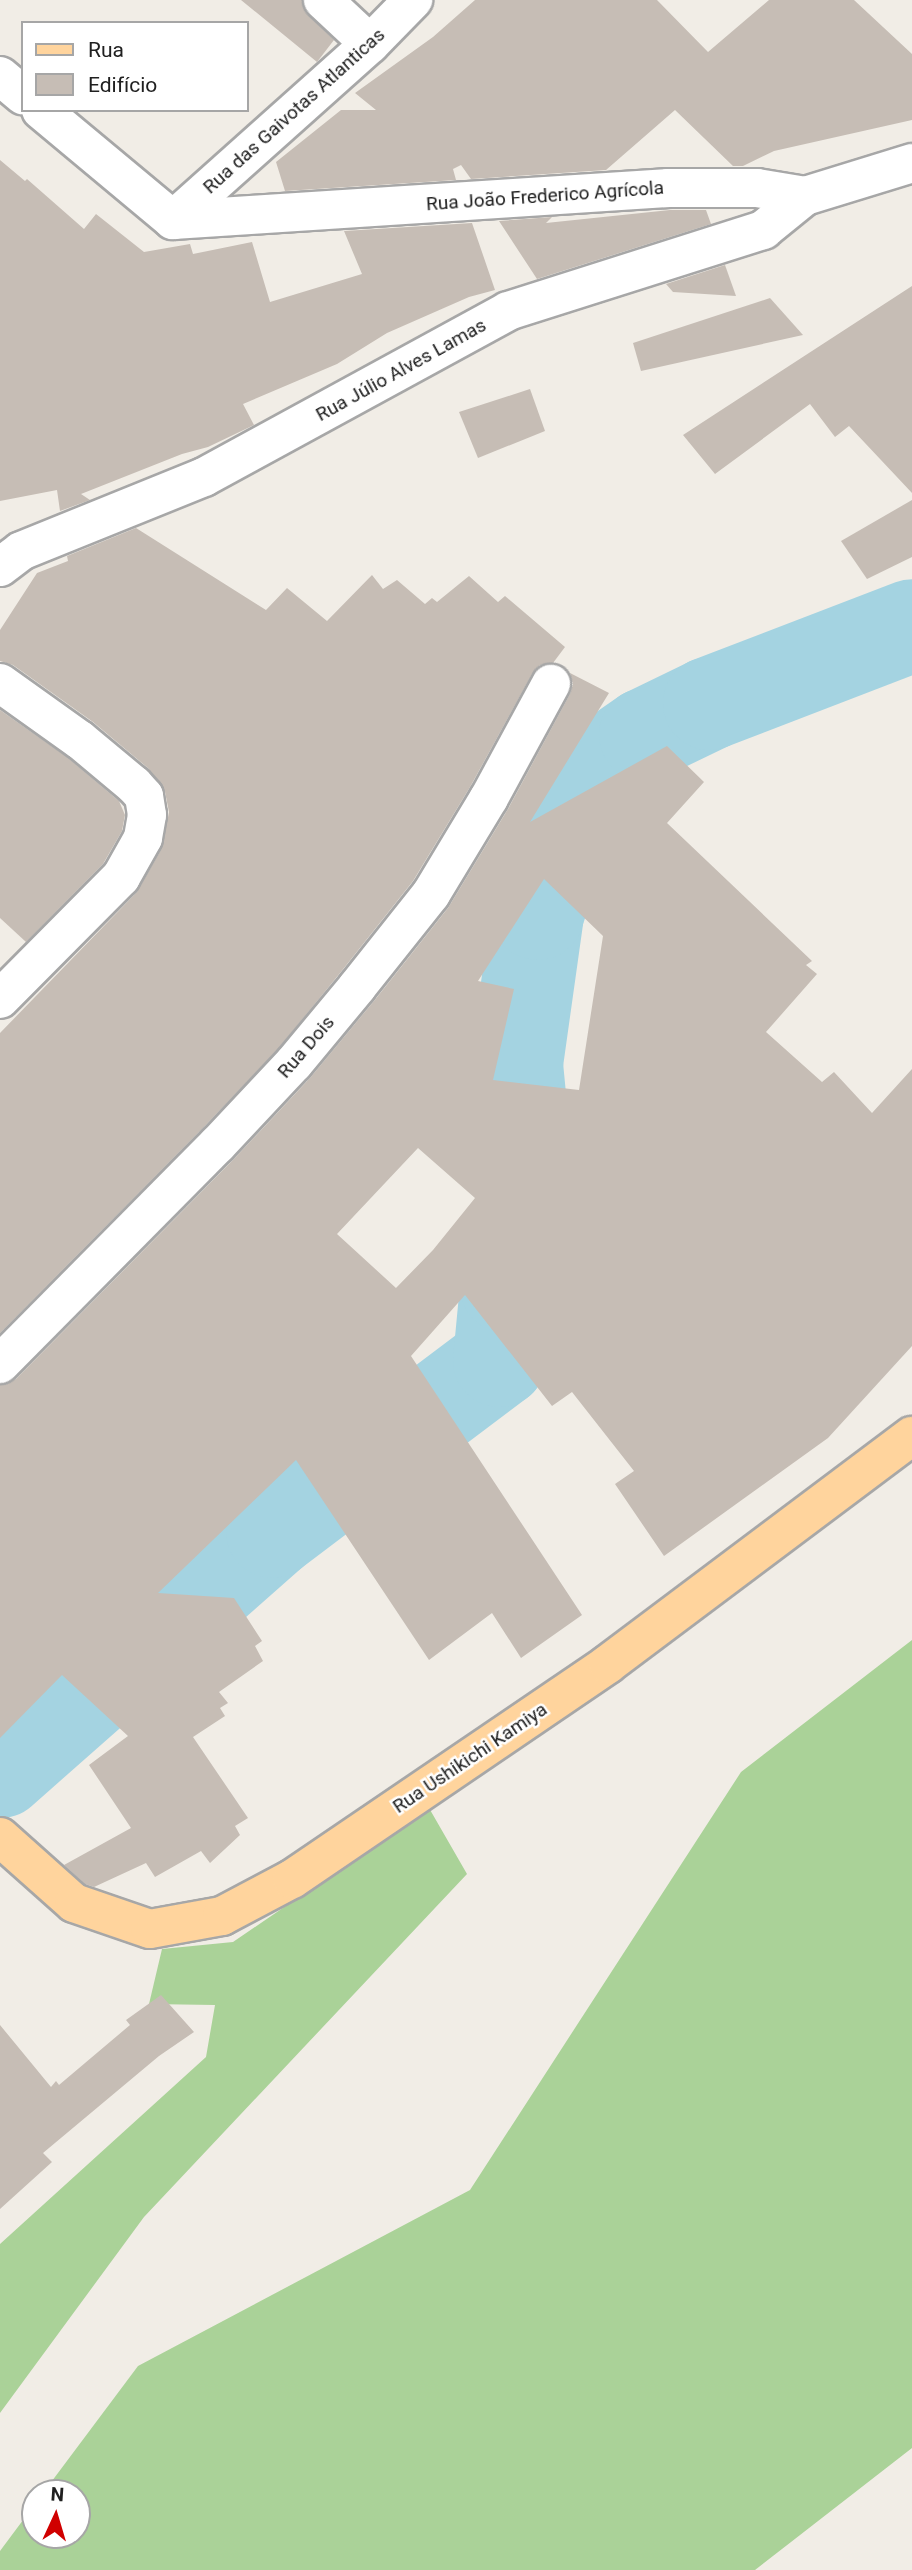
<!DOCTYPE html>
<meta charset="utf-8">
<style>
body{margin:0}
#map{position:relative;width:912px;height:2570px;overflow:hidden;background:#f1ede6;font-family:Roboto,sans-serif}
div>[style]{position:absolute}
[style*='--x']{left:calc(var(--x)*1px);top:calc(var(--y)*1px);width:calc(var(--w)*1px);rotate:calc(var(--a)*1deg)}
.forest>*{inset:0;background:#aad298}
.river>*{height:93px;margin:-46.5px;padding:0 46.5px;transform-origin:46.5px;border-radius:46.5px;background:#a4d3e1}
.building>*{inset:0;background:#c6bdb5}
.roads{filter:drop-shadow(2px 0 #a7a7a7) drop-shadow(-2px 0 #a7a7a7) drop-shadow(0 2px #a7a7a7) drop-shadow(0 -2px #a7a7a7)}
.minor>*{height:38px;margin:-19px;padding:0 19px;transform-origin:19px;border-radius:19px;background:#fff}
.major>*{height:38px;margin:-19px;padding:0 19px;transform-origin:19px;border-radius:19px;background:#ffd49d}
span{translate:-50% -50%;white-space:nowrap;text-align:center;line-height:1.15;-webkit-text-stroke:5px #fff;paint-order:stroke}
.street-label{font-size:19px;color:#202020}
.legend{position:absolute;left:21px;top:21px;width:228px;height:91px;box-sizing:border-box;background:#fff;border:2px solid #a6a6a6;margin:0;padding:9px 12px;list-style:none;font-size:21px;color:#202020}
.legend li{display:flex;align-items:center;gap:14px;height:35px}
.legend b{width:35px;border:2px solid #a6a6a6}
.north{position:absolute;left:21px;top:2479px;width:70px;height:70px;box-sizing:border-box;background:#fff;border:2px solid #a6a6a6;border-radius:50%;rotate:4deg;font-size:19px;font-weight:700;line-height:28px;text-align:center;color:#202020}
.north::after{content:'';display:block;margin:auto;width:24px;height:32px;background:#d00000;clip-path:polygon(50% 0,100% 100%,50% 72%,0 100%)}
</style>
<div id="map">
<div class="forest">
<div style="clip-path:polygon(912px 1640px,912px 2448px,755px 2570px,0 2570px,0 2551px,35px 2504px,35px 2535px,77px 2535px,77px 2493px,43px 2493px,138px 2366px,470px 2190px,741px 1772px)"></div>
<div style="clip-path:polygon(429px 1808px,467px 1874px,144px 2217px,0 2413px,0 2244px,206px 2057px,215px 2005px,149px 2004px,162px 1949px,233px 1942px)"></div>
</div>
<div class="river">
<div style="--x:0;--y:1771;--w:363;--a:-41.4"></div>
<div style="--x:272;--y:1531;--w:284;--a:-37"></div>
<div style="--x:499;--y:1360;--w:74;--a:-84.6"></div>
<div style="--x:506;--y:1286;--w:90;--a:-75.2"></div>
<div style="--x:529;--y:1199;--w:137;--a:-95.5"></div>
<div style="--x:516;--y:1063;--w:151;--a:-82"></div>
<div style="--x:537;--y:913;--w:144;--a:-71.3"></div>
<div style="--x:583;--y:777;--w:75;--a:-34.7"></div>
<div style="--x:645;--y:734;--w:71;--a:-25.8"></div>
<div style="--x:709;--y:703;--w:217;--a:-21"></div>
</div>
<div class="building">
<div style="clip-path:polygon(241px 0,302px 0,308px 15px,334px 40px,317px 62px)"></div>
<div style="clip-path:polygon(475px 0,657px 0,708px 52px,769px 0,854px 0,912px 54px,912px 120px,774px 151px,743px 166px,733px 166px,675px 110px,606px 170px,471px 179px,461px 165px,453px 169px,456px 180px,285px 191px,276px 162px,341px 110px,376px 110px,355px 93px,433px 37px)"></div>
<div style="clip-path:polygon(0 160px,25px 181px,27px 179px,84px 229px,96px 214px,144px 252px,190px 244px,193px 254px,252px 242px,270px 302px,362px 274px,344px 231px,472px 223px,495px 290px,469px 297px,387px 333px,337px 364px,243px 404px,254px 425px,208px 447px,182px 454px,81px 494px,90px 500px,60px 511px,57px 490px,0 501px)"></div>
<div style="clip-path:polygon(670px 210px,706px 210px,711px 224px,537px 279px,499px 221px,552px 217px,546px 223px)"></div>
<div style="clip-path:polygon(725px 265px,736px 296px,673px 292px,666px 284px)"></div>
<div style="clip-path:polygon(912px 286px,912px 493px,849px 426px,835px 437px,810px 404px,715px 474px,683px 435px)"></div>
<div style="clip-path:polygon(770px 298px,803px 335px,641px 371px,633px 343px)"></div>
<div style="clip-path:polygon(530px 389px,545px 431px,478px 458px,459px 412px)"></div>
<div style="clip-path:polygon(912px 500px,912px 557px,867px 579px,841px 541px)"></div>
<div style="clip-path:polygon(136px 528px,266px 610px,287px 588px,327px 621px,372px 575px,383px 589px,397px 580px,425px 604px,432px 598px,437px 602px,469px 576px,498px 602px,505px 596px,565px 647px,553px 663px,540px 665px,532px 674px,470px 787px,413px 881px,340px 973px,278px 1049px,201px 1130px,0 1333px,0 1033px,137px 892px,162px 848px,169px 812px,165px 792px,148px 768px,93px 722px,13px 665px,0 661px,0 630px,37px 573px,68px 561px,67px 556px)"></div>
<div style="clip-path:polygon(evenodd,570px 673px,609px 693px,530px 822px,667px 746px,704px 782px,667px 823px,812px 961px,806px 965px,817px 974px,766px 1032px,822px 1082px,834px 1072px,872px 1113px,912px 1069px,912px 1346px,828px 1438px,664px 1556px,615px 1484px,634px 1471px,572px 1392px,552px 1406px,465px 1295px,411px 1356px,582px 1615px,521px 1658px,492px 1613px,429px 1660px,296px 1460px,158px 1593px,234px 1598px,262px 1641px,255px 1646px,263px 1661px,219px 1692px,228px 1703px,220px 1708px,225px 1716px,193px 1737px,248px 1818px,235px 1826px,240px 1835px,210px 1863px,201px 1851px,155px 1877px,146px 1863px,94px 1887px,85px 1884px,64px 1865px,131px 1828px,89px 1765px,128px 1736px,62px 1675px,0 1738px,0 1385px,16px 1379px,233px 1160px,310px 1078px,374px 1001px,448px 908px,508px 809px,570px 694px,573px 684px,570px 673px,544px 879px,603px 936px,579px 1090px,493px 1080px,514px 989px,478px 981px,544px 879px,570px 673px,418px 1148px,475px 1198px,433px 1250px,396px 1288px,337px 1234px,418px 1148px)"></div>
<div style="clip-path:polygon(0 710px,67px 757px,119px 801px,125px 815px,122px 831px,103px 864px,26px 942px,0 918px)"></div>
<div style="clip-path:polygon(161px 1995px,194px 2032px,159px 2056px,43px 2153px,52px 2162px,0 2209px,0 2025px,51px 2087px,56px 2081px,59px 2085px,130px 2025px,126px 2020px)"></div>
</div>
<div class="roads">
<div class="minor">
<div style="--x:323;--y:0;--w:64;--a:43.1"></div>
<div style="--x:0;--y:76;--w:30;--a:40"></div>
<div style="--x:41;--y:110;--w:172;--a:39.8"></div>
<div style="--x:173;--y:220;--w:497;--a:-3.7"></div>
<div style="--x:669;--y:188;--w:88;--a:0"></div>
<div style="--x:757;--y:188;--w:49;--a:9.5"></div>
<div style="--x:805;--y:196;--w:112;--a:-17.1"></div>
<div style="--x:173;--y:220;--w:264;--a:-41.8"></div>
<div style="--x:370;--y:44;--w:62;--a:-45.7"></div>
<div style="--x:0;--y:567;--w:26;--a:-37"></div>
<div style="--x:21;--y:551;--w:197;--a:-22"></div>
<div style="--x:204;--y:477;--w:346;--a:-28.6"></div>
<div style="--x:508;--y:311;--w:268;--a:-17.6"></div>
<div style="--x:763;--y:230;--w:54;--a:-39"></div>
<div style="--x:0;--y:683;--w:98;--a:35.5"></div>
<div style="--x:80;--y:740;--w:70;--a:39.8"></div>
<div style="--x:134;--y:785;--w:15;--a:48"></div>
<div style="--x:144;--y:796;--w:19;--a:81"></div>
<div style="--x:147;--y:815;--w:23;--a:100"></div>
<div style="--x:143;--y:838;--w:45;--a:119.4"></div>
<div style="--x:121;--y:877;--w:172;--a:134.8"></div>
<div style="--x:0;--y:1364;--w:308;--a:-45.3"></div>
<div style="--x:217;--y:1145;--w:112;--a:-46.8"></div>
<div style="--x:294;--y:1063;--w:99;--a:-50.3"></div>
<div style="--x:357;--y:987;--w:119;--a:-51.5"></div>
<div style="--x:431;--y:894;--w:112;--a:-58.9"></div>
<div style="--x:489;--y:798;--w:130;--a:-61.5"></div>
</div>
<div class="major">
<div style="--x:0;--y:1837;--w:99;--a:41.7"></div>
<div style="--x:74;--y:1903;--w:80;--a:18.9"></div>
<div style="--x:150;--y:1929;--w:73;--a:-10.2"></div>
<div style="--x:222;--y:1916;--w:79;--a:-27.9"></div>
<div style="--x:292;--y:1879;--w:382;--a:-34.2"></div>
<div style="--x:608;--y:1664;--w:380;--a:-36.9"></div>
</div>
</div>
<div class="street-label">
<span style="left:294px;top:111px;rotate:-42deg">Rua das Gaivotas Atlanticas</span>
<span style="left:545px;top:196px;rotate:-4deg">Rua João Frederico Agrícola</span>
<span style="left:401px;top:370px;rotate:-29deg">Rua Júlio Alves Lamas</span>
<span style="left:306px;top:1047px;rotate:-49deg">Rua Dois</span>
<span style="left:470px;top:1758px;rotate:-34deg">Rua Ushikichi Kamiya</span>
</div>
<ul class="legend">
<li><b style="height:9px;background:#ffd49d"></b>Rua</li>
<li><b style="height:19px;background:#c6bdb5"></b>Edifício</li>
</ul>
<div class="north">N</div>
</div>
